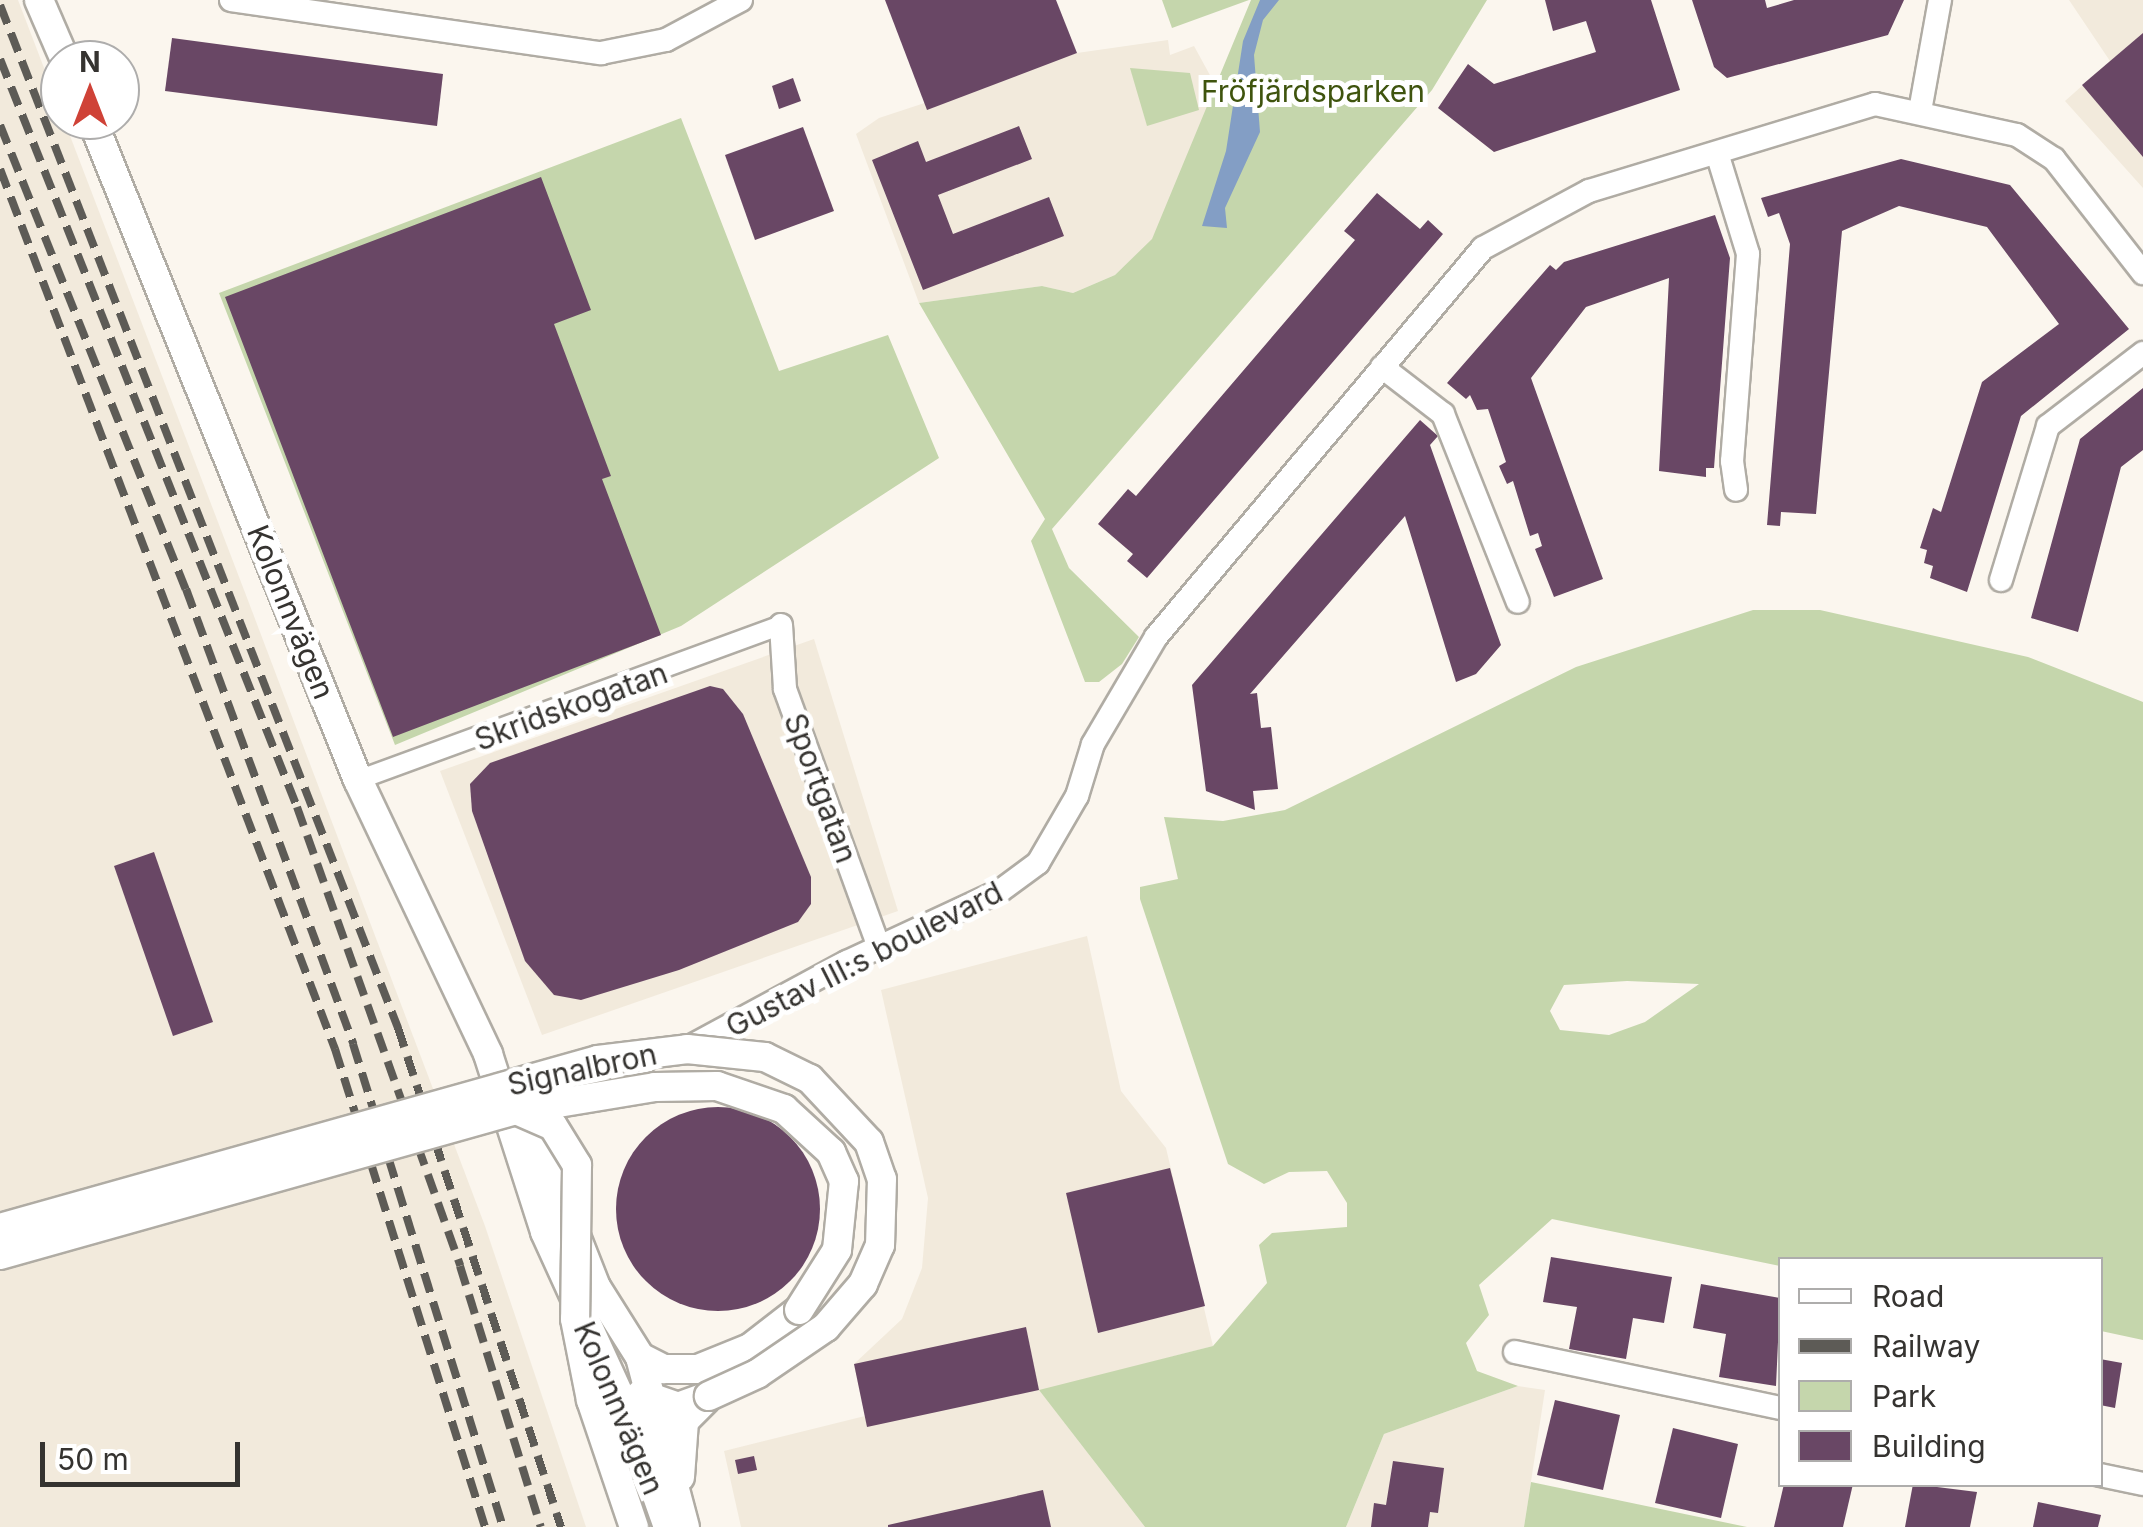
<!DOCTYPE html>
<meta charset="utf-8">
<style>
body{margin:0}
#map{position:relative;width:2143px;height:1527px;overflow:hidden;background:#fbf6ee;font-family:Inter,sans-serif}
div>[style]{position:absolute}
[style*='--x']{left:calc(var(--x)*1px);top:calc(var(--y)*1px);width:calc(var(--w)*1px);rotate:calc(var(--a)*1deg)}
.built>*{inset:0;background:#f2eadc}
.green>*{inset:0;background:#c5d6ac}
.water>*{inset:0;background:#839ec5}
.building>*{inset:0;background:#694765}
.round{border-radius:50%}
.roads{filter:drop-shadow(2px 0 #b0aca4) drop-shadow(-2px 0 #b0aca4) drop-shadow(0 2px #b0aca4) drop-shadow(0 -2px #b0aca4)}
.pedestrian>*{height:18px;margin:-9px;padding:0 9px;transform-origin:9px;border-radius:9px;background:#fff}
.minor>*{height:22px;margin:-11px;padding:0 11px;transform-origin:11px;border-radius:11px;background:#fff}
.tertiary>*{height:28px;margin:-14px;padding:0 14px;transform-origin:14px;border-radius:14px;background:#fff}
.rail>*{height:8px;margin-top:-4px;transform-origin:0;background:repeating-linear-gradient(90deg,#5d5b56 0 20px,transparent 0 30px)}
.bridges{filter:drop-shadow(2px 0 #b0aca4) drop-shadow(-2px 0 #b0aca4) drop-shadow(0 2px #b0aca4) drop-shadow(0 -2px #b0aca4)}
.tertiary-bridge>*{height:28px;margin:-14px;padding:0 14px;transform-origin:14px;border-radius:14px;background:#fff}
span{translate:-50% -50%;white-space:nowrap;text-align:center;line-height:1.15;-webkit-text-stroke:10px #fff;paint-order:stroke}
.park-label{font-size:30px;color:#3f540e}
.street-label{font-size:30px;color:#353330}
.legend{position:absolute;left:1778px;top:1257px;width:325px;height:230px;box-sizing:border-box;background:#fff;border:2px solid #aeadac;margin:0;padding:12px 18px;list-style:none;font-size:30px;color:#353330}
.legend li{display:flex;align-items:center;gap:20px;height:50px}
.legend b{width:50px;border:2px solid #aeadac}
.north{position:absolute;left:40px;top:40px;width:100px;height:100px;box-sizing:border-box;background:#fff;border:2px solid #aeadac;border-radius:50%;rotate:0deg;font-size:28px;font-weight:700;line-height:40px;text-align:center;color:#353330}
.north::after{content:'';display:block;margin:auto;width:35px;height:45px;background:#cf4237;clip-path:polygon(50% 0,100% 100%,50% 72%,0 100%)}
.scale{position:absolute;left:40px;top:1442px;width:200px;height:45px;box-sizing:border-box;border:5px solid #353330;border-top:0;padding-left:12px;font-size:30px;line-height:35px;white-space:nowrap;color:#353330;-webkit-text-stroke:8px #fff;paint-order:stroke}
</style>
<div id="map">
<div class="built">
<div style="clip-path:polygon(0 0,18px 0,249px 603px,485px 1226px,586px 1527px,0 1527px)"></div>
<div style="clip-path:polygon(2069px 0,2143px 0,2143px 188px,2065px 101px,2110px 61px)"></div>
<div style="clip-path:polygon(1168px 40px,1170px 55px,1194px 46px,1217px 88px,1152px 240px,1115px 275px,1073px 293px,1042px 286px,919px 303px,856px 134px,879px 118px,1077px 53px)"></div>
<div style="clip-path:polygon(814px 639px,898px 911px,542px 1035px,440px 771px)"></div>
<div style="clip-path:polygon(1087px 936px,1121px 1091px,1166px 1148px,1213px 1346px,1040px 1391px,1145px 1527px,741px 1527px,724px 1451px,865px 1416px,854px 1364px,902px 1319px,922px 1268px,928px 1198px,881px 990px)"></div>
<div style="clip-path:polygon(1518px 1386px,1545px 1390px,1524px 1527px,1346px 1527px,1384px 1434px)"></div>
</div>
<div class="green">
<div style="clip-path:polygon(1162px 0,1249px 0,1172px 28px)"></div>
<div style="clip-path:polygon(1251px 0,1487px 0,1432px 90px,1052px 529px,1069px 568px,1139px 637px,1122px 664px,1099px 682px,1085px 682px,1031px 541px,1045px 519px,919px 303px,1042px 286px,1073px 293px,1115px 275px,1152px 239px)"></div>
<div style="clip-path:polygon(1130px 68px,1190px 73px,1199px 110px,1147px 126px)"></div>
<div style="clip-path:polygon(681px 118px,779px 371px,888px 335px,939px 458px,681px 626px,395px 745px,219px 293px)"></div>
<div style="clip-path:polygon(evenodd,1753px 610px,1820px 610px,2028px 657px,2143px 702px,2143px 1340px,2101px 1331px,2100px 1260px,1780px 1260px,1780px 1266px,1552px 1219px,1479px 1285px,1489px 1315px,1466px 1343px,1477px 1371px,1518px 1386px,1384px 1434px,1346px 1527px,1145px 1527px,1039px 1390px,1213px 1346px,1267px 1283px,1259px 1245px,1272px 1233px,1347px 1227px,1347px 1203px,1327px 1171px,1289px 1172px,1264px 1184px,1228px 1164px,1140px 899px,1140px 887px,1178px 879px,1164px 817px,1223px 821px,1285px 810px,1576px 667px,1753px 610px,1627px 981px,1699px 984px,1645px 1022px,1609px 1035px,1560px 1030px,1550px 1011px,1564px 985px,1627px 981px)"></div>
<div style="clip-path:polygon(1531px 1482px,1747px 1527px,1524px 1527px)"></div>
</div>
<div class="water">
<div style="clip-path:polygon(1260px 0,1279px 0,1263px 20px,1254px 55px,1260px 132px,1225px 208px,1227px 228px,1202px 226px,1226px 151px,1243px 41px)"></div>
</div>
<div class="building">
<div style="clip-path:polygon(885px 0,1056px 0,1077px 53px,927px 110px)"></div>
<div style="clip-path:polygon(1545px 0,1651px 0,1680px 90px,1494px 152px,1438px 108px,1468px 64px,1494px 84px,1596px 52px,1586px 21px,1553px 31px)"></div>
<div style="clip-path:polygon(1692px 0,1765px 0,1767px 8px,1794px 0,1904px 0,1888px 35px,1727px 78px,1714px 67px)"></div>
<div style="clip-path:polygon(2143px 33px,2143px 157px,2082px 85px)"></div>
<div style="clip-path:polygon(172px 38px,443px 74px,437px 126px,165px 91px)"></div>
<div style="clip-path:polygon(793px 78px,801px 101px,779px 109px,772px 86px)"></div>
<div style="clip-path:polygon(1019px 126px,1032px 159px,938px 195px,953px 234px,1049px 197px,1064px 236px,923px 290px,872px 160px,918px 141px,926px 162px)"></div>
<div style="clip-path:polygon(803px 127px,834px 211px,755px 240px,725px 155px)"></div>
<div style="clip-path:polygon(1901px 159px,2010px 185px,2129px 329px,2021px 416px,1967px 592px,1930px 578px,1933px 566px,1924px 563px,1927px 550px,1920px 548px,1933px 508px,1941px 512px,1982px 382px,2059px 324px,1987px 227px,1899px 206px,1842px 231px,1816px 514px,1781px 512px,1780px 526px,1767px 525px,1790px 244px,1779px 213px,1768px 217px,1761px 198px)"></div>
<div style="clip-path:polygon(541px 177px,591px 310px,554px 324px,611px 476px,602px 479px,661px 635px,393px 737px,225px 297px)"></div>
<div style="clip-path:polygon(1377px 193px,1420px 229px,1428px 220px,1443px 234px,1147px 578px,1127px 561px,1133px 554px,1098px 524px,1128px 489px,1136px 496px,1355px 240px,1344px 231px)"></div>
<div style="clip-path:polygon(1715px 215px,1730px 258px,1714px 468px,1706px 468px,1706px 477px,1659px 471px,1669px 278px,1586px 307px,1531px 378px,1603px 579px,1554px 597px,1535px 549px,1542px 546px,1538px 533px,1530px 536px,1513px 481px,1507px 484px,1499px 466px,1506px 462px,1488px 409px,1477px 410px,1470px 395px,1466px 399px,1447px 383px,1550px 265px,1556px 270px,1564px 262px)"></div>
<div style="clip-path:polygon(2143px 388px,2143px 450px,2121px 467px,2078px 632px,2031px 618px,2080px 439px)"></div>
<div style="clip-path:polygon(1420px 420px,1438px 436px,1430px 445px,1501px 645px,1476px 674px,1456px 682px,1405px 516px,1250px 694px,1257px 693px,1261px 728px,1271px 727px,1278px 789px,1253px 791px,1255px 810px,1206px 791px,1192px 685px)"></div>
<div style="clip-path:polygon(710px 686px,723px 689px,743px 714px,811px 877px,811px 904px,798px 922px,679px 970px,581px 1000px,554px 995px,525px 961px,472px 811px,470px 784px,490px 763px)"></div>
<div style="clip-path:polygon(154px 852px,213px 1022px,173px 1036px,114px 866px)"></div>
<div class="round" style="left:616px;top:1107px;width:204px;height:204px"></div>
<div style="clip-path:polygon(1170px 1168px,1205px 1306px,1098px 1333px,1066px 1193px)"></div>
<div style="clip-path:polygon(1551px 1257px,1672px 1277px,1664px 1323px,1633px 1318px,1626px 1359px,1569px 1349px,1577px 1307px,1543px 1302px)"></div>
<div style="clip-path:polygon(1701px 1284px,1780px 1298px,1776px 1386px,1719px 1377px,1726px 1334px,1693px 1328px)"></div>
<div style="clip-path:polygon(1026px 1327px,1039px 1390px,867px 1427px,854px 1364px)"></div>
<div style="clip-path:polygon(2100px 1359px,2122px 1363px,2115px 1408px,2100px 1405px)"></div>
<div style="clip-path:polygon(1555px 1400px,1620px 1415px,1603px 1490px,1537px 1475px)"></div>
<div style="clip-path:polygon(1673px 1428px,1738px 1444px,1721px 1518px,1655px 1503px)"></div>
<div style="clip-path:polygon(754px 1456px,757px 1470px,738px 1474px,735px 1460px)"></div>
<div style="clip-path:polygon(1393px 1461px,1444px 1468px,1438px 1513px,1430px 1512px,1428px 1527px,1371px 1527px,1374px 1503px,1386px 1505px)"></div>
<div style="clip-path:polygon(1784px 1484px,1853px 1484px,1843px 1527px,1774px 1527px)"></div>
<div style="clip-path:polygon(1913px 1484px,1977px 1492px,1970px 1527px,1905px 1527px)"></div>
<div style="clip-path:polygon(1043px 1490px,1051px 1527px,888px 1527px,888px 1525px)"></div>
<div style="clip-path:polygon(2038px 1502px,2101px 1515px,2098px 1527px,2033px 1527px)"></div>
</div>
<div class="roads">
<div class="pedestrian">
<div style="--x:358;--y:780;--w:451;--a:-20.1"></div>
</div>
<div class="minor">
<div style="--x:231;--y:0;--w:374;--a:8.2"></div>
<div style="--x:601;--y:53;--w:66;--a:-11.3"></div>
<div style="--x:666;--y:40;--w:85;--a:-28.1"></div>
<div style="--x:1920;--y:111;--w:113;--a:-79.8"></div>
<div style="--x:1717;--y:153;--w:106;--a:72.9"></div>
<div style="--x:1748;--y:254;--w:208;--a:94.4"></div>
<div style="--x:1732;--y:461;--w:29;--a:82"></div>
<div style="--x:1382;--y:367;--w:77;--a:37.6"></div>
<div style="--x:1443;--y:414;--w:202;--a:68.3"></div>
<div style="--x:2001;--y:580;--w:161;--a:-73"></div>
<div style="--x:2048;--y:426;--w:120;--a:-37.5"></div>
<div style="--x:781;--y:625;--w:64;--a:86.4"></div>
<div style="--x:785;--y:689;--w:275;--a:70"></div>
<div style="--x:686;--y:1049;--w:183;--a:-28.4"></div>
<div style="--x:847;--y:962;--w:169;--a:-24.9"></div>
<div style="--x:1000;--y:891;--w:47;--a:-36.4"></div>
<div style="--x:1038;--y:863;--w:78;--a:-59.8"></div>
<div style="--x:1077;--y:796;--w:54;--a:-72.9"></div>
<div style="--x:1093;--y:744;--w:124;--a:-59.5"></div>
<div style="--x:1156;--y:637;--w:508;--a:-49.95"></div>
<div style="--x:1483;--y:248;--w:120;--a:-28.3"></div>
<div style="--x:1589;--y:191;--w:299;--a:-16.9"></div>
<div style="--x:1875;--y:104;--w:145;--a:12.3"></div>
<div style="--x:2017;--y:135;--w:44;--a:33"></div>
<div style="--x:2054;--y:159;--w:145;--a:52"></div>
<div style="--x:547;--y:1087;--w:98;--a:-13"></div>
<div style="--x:1515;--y:1352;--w:271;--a:11.9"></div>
<div style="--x:2100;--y:1475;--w:44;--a:11.8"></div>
</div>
<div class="tertiary">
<div style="--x:39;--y:0;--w:65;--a:66.6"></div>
<div style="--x:92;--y:120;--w:712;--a:68.05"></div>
<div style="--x:358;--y:780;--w:303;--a:64.6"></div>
<div style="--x:488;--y:1054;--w:187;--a:72.2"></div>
<div style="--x:545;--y:1232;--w:200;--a:65.5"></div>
<div style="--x:628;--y:1414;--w:120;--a:70.5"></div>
<div style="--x:523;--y:1124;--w:43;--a:57.4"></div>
<div style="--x:546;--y:1160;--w:136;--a:68.5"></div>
<div style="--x:596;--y:1287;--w:83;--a:57.8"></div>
<div style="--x:640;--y:1357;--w:176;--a:75.2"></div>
<div style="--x:640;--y:1357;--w:27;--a:27"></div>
<div style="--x:664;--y:1369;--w:34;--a:0"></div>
<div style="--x:698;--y:1369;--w:56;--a:-22"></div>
<div style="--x:750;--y:1348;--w:62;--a:-37.8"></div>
<div style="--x:641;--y:1394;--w:39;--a:19"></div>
<div style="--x:678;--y:1407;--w:33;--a:-20"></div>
<div style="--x:680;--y:1477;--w:56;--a:-85.9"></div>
<div style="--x:684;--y:1421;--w:31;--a:-45"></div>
</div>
</div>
<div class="rail">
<div style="--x:0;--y:5;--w:1098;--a:68.74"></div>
<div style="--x:398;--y:1028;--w:525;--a:71.91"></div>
<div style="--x:0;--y:59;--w:805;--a:68.34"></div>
<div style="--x:297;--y:807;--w:487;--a:70.4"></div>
<div style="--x:460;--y:1266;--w:273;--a:72.8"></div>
<div style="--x:0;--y:125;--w:500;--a:68.2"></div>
<div style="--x:186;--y:589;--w:485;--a:69.8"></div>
<div style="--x:353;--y:1044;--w:506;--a:72.75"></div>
<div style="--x:0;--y:169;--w:942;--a:69.16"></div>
<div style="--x:335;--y:1049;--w:501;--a:72.58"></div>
</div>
<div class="bridges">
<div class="tertiary-bridge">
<div style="--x:516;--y:1110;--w:40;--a:23.4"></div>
<div style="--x:553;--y:1126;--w:46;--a:58.4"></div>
<div style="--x:577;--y:1165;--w:154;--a:90.7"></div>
<div style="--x:575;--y:1319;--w:83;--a:78.8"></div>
<div style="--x:591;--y:1400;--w:134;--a:71.3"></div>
<div style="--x:0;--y:1228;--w:621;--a:-15.69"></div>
<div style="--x:598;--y:1060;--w:90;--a:-7"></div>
<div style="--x:687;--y:1049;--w:78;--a:5.9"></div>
<div style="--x:765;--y:1057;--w:50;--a:26.1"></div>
<div style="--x:810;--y:1079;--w:86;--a:46.9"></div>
<div style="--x:869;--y:1142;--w:39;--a:71"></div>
<div style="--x:882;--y:1179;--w:66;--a:91.7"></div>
<div style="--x:880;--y:1245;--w:43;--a:113.6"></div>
<div style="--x:863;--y:1284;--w:57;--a:130.7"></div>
<div style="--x:826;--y:1327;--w:83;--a:145.7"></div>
<div style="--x:757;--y:1374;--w:53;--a:155.4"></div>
<div style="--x:0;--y:1255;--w:536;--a:-15.7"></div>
<div style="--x:516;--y:1110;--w:141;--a:-9.4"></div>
<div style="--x:655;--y:1087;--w:62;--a:-0.9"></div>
<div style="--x:717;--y:1086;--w:71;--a:18.9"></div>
<div style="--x:784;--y:1109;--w:64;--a:42.5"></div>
<div style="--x:831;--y:1152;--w:32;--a:66"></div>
<div style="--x:844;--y:1181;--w:69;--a:95.8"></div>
<div style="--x:837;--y:1250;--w:71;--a:122.3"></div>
</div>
</div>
<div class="park-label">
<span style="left:1313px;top:91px">Fröfjärdsparken</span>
</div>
<div class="street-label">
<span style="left:291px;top:612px;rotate:68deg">Kolonnvägen</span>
<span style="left:571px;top:706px;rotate:-20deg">Skridskogatan</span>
<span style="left:821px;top:788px;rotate:70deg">Sportgatan</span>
<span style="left:864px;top:959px;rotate:-27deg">Gustav III:s boulevard</span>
<span style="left:582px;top:1069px;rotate:-12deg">Signalbron</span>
<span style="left:619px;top:1408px;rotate:67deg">Kolonnvägen</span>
</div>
<ul class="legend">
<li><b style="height:12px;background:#fff"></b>Road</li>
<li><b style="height:12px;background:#5d5b56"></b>Railway</li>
<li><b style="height:28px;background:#c5d6ac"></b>Park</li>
<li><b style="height:28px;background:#694765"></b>Building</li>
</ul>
<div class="north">N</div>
<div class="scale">50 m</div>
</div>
